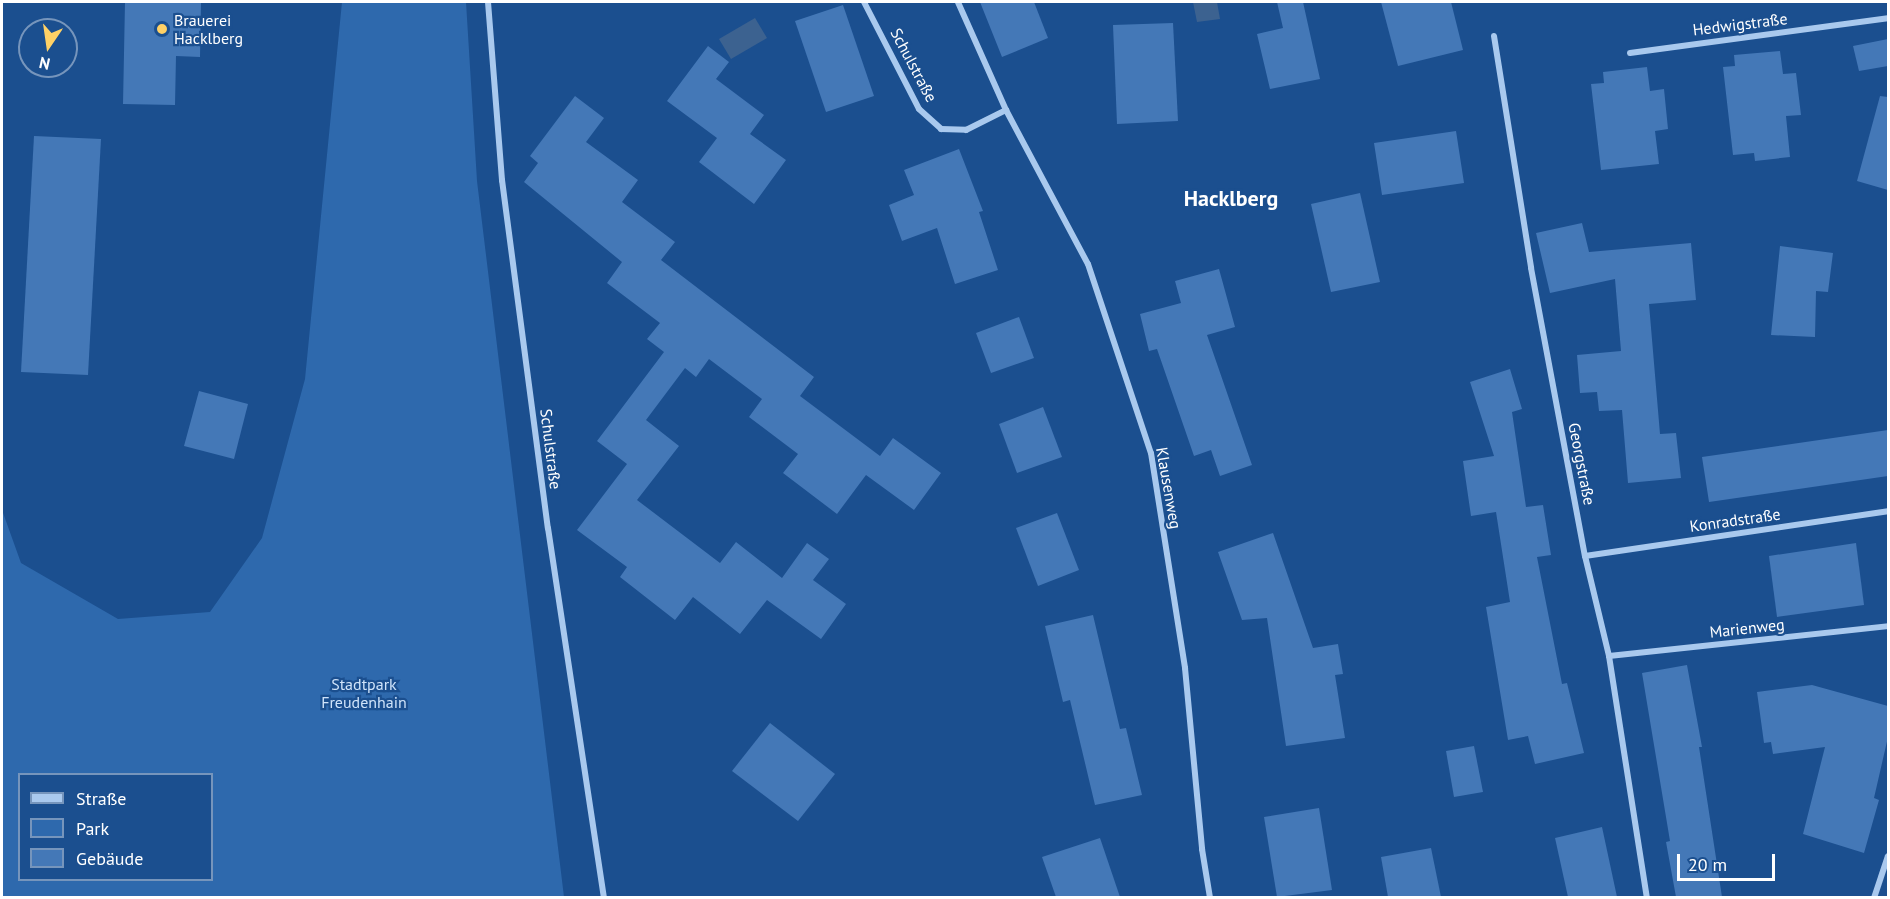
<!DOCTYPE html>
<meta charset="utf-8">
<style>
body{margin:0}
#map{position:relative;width:1890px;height:899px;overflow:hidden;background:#1b4f8f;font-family:"PT Sans",sans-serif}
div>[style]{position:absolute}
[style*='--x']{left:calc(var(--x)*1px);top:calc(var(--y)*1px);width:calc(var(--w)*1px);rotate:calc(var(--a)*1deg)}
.green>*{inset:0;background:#2e69ad}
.water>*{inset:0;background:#3c6290}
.building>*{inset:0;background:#4478b7}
.minor>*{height:6px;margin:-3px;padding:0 3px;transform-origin:3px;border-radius:3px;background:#a9c9ee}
.dots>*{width:16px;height:16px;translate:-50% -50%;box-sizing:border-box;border:3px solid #1b4f8f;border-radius:50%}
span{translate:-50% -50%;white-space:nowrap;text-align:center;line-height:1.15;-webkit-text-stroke:4.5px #1b4f8f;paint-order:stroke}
.poi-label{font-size:16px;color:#fff}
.left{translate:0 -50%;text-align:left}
.street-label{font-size:16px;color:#fff}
.park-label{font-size:16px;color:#cfe3fa}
.district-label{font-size:22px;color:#fff;font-weight:700}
.frame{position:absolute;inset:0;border:3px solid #fff;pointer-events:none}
.legend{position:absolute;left:18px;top:773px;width:195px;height:108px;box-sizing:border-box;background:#1b4f8f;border:2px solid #7695bc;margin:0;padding:8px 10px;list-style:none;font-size:18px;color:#fff}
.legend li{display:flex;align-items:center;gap:12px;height:30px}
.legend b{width:30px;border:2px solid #7695bc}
.north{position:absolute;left:18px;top:18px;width:60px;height:60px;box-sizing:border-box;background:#1b4f8f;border:2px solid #7695bc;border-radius:50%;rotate:193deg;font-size:16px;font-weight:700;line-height:24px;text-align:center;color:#fff}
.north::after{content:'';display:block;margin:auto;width:21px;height:27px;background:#ffd166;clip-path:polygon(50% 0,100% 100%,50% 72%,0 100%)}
.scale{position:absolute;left:1677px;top:854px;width:98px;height:27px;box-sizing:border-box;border:3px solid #fff;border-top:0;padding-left:8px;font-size:18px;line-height:21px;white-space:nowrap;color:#fff;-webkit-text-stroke:4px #1b4f8f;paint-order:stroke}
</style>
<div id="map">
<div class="green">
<div style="clip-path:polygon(evenodd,342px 2px,466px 2px,477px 181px,564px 897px,2px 897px,2px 510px,21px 563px,118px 619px,210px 612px,262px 538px,305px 379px,342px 2px,20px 774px,212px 774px,212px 880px,20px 880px,20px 774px)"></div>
</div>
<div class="water">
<div style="clip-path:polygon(1193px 2px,1217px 2px,1220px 19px,1197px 22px)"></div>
<div style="clip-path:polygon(755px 18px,767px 38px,731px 59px,719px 39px)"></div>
</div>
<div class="building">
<div style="clip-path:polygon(125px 2px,201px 2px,200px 57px,176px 56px,175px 105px,123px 104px)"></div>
<div style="clip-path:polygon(980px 2px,1034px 2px,1048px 38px,1002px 57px)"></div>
<div style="clip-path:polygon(1277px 2px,1303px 2px,1320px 79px,1270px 89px,1257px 34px,1283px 28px)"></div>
<div style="clip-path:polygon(1381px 2px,1451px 2px,1463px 50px,1398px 66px)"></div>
<div style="clip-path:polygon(843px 5px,874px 96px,826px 112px,795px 21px)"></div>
<div style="clip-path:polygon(1173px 23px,1178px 121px,1117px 124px,1113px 25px)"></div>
<div style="clip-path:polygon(1888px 39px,1888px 66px,1859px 71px,1853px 46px)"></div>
<div style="clip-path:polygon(708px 46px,729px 62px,716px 79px,764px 115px,750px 134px,786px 160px,754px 204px,699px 162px,717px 138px,667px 101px)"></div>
<div style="clip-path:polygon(1780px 51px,1783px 74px,1796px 73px,1801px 115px,1786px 116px,1790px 157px,1755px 161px,1754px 153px,1733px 155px,1723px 67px,1735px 66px,1734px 55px)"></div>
<div style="clip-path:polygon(1647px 67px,1650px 91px,1664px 89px,1668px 129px,1655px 131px,1659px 164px,1601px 170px,1591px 84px,1604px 83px,1603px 72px)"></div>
<div style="clip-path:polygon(575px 96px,604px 118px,586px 142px,638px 180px,622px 202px,675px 242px,661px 260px,814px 377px,800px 396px,880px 456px,893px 438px,941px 473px,914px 510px,866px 475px,837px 514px,783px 473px,798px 454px,749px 417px,762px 399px,709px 359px,696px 377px,685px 368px,646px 420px,679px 446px,637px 500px,720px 563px,736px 542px,782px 578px,807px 543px,829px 559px,813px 580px,846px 604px,821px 639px,767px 600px,740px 634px,693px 597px,675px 620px,620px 577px,627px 567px,577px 530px,627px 464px,597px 441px,664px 352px,647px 339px,660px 323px,607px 283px,622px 262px,524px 182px,538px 163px,530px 156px)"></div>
<div style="clip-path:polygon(1880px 96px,1888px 97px,1888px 190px,1857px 181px)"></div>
<div style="clip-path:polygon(1456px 131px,1464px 183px,1382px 195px,1374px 143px)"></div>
<div style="clip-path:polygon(34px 136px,101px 139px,88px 375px,21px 372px)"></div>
<div style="clip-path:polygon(959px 149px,983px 211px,979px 212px,998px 270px,955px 284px,937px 228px,902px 241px,889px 205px,914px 195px,904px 170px)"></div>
<div style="clip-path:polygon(1360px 193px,1380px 282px,1331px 292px,1311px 204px)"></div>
<div style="clip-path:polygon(1582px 223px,1589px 252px,1691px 243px,1696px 300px,1649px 304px,1660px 434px,1676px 433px,1681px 478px,1628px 483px,1622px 410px,1599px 411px,1597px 392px,1580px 393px,1577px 355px,1621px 351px,1615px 279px,1550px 293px,1536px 233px)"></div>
<div style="clip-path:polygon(1780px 246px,1833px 253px,1828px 292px,1816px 291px,1815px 337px,1771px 335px)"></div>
<div style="clip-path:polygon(1219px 269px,1235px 327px,1207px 335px,1252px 465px,1220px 476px,1211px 450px,1194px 456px,1157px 349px,1149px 351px,1140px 314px,1181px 303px,1175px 281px)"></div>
<div style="clip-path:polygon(1019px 317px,1034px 358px,991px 373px,976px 333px)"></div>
<div style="clip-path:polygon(1510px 369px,1522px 409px,1512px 412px,1526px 507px,1543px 505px,1551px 555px,1537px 557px,1562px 684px,1567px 683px,1584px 753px,1535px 764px,1528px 736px,1508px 740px,1486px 607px,1510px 602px,1496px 512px,1471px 516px,1463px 461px,1494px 456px,1470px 382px)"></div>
<div style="clip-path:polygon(199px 391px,248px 404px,234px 459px,184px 446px)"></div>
<div style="clip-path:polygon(1043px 407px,1062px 457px,1017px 473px,999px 424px)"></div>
<div style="clip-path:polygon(1888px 430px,1888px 476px,1709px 502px,1702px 457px)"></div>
<div style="clip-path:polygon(1057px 513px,1079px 570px,1038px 586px,1016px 528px)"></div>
<div style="clip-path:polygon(1273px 533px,1313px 648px,1338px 644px,1343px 674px,1335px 675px,1345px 738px,1286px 746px,1267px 618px,1242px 620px,1218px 552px)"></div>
<div style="clip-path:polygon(1856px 543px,1864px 605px,1777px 617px,1769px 556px)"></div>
<div style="clip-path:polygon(1093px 615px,1120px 729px,1126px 728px,1142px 795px,1095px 805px,1070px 700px,1063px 702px,1045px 626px)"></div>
<div style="clip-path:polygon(1687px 665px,1702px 747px,1699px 747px,1722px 897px,1676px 897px,1666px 842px,1670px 841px,1642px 673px)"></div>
<div style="clip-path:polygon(1812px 685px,1888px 706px,1888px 737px,1874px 798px,1879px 800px,1864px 853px,1803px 834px,1825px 747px,1773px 754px,1771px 742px,1764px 743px,1757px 692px)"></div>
<div style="clip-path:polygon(770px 723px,835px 774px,798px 821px,732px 771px)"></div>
<div style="clip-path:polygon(1474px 746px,1483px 792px,1454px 797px,1446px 751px)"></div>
<div style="clip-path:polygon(1319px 808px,1332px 890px,1277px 897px,1264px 817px)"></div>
<div style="clip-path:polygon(1602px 827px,1617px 897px,1568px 897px,1555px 838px)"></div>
<div style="clip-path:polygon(1100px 838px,1120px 897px,1056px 897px,1042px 857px)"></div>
<div style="clip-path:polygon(1431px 848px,1441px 897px,1388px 897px,1381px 857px)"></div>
</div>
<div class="minor">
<div style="--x:488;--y:2;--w:179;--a:85.5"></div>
<div style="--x:502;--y:180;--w:351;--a:82.5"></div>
<div style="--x:548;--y:528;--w:374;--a:81.4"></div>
<div style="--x:864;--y:2;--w:120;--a:62.8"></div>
<div style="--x:919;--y:109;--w:30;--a:42"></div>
<div style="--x:941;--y:129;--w:25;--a:2"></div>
<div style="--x:966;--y:130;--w:45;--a:-26.6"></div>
<div style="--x:1006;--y:110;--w:118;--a:-114"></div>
<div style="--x:1494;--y:36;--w:235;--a:80.9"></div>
<div style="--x:1531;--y:268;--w:293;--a:79.4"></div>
<div style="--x:1585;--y:556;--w:103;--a:76.5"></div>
<div style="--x:1609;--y:656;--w:245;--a:81.1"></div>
<div style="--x:1630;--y:53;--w:260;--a:-7.7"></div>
<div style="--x:1006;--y:110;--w:174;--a:62"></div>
<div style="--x:1088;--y:264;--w:199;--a:71.6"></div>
<div style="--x:1151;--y:453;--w:218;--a:81"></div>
<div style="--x:1185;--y:668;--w:182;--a:84.6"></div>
<div style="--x:1202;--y:849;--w:50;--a:80.7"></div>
<div style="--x:1585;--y:556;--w:306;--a:-8.4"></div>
<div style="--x:1609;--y:656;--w:281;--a:-6.1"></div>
<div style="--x:1874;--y:898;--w:44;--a:-71.6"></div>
</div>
<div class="dots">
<div style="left:162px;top:29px;background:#ffd166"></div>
</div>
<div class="poi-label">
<span class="left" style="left:174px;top:29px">Brauerei<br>Hacklberg</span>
</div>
<div class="street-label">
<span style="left:1740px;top:24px;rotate:-7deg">Hedwigstraße</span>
<span style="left:914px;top:65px;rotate:62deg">Schulstraße</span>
<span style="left:551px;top:449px;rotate:83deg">Schulstraße</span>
<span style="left:1582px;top:464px;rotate:79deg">Georgstraße</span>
<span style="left:1169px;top:488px;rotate:80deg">Klausenweg</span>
<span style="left:1735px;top:520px;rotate:-8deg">Konradstraße</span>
<span style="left:1747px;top:628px;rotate:-6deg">Marienweg</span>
</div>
<div class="park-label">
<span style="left:364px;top:693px">Stadtpark<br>Freudenhain</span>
</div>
<div class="district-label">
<span style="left:1231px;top:199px">Hacklberg</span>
</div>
<div class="frame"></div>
<ul class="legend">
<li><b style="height:8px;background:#a9c9ee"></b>Straße</li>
<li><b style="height:16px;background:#2e69ad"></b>Park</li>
<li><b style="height:16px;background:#4478b7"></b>Gebäude</li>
</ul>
<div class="north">N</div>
<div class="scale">20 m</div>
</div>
